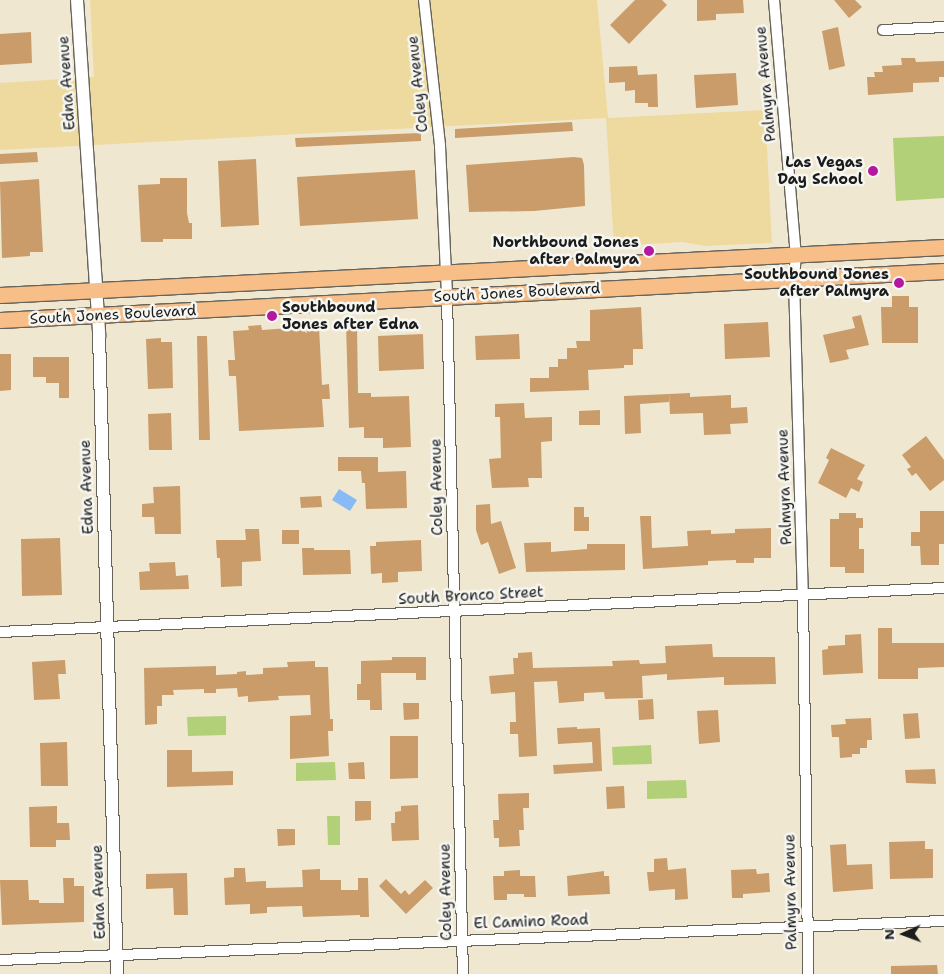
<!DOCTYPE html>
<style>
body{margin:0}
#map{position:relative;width:944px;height:974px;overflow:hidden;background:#f0e7d0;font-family:"Shantell Sans",sans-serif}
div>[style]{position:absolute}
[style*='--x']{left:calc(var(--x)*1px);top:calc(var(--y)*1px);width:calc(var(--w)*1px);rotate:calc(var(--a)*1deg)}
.green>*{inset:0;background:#b2d077}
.sand>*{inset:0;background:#eeda9e}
.water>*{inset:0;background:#88bbf5}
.building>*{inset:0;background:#c99c69}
.roads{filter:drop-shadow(1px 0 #66635b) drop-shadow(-1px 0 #66635b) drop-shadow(0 1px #66635b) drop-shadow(0 -1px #66635b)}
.minor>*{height:10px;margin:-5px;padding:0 5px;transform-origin:5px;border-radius:5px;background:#fff}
.tertiary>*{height:12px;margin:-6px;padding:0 6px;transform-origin:6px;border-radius:6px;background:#fff}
.primary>*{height:15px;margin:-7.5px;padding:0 7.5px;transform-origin:7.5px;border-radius:7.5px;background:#f7be88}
.dots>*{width:14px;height:14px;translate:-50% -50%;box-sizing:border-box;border:2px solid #f6f6f2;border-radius:50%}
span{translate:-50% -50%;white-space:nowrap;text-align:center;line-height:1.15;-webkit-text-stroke:5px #f6f6f2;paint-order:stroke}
.street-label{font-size:15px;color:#1c1c1c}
.poi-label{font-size:15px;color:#1c1c1c;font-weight:700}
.right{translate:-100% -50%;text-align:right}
.left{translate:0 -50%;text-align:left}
.north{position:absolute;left:879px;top:909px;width:50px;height:50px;-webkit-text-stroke:4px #f6f6f2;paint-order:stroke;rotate:268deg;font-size:14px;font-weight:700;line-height:20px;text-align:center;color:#1c1c1c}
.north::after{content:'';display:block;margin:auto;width:18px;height:22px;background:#1c1c1c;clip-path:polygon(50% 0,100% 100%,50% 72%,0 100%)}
</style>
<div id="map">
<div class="green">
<div style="clip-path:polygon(944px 136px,944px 198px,896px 201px,893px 138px)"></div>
<div style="clip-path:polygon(226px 716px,226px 735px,188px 736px,187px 717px)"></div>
<div style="clip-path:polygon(651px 745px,652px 764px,613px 765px,612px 747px)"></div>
<div style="clip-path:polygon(335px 762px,336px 780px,296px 781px,296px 763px)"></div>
<div style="clip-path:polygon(686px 780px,687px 798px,647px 799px,647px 781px)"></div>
<div style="clip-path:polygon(327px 816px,340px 816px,340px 845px,328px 845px)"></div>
</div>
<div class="sand">
<div style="clip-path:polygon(90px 0,597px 0,608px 118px,765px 110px,772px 243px,705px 246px,683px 242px,614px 246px,606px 118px,0 150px,0 83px,94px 77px)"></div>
</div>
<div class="water">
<div style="clip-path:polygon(339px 489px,357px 500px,350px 511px,332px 500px)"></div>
</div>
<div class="building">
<div style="clip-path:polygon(635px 0,662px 0,667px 5px,629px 44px,610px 25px)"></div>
<div style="clip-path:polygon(697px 0,743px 0,744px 13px,716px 14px,716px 20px,697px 21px)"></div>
<div style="clip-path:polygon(834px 0,855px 0,862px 7px,849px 18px)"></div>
<div style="clip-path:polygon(838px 27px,845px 66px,829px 70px,822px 31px)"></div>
<div style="clip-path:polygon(31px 32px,32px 63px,0 65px,0 34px)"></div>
<div style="clip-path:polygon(901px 58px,915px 58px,916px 62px,944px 61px,944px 77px,939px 77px,939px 82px,913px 83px,913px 92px,868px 95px,867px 77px,875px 77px,874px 72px,883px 72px,882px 66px,902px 65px)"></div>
<div style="clip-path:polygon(637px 66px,638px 75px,657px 74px,658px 107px,648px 107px,648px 103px,635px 103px,635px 90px,625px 91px,625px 82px,609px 83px,609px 67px)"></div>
<div style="clip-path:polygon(736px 73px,738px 105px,696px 108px,694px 75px)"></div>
<div style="clip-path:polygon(572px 122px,573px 131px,455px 138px,455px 129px)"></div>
<div style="clip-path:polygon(421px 133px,421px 141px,296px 147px,295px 138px)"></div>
<div style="clip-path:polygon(37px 152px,38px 162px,0 164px,0 154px)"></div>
<div style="clip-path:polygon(574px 157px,582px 158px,584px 165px,585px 206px,534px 211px,469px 212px,466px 165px)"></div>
<div style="clip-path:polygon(256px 159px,259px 225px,221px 227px,218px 161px)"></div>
<div style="clip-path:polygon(415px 170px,418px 219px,300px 226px,297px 177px)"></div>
<div style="clip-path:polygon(160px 178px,187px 178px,187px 213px,189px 223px,192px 223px,192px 239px,163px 239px,163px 242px,141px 242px,138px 185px,160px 184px)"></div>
<div style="clip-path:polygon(39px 179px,43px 252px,30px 252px,30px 256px,2px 258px,0 182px)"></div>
<div style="clip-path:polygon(892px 296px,909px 296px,909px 307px,918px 307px,918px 343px,882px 343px,881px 307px,892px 307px)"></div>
<div style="clip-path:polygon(641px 307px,643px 349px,633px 349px,633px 365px,624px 365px,624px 368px,588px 370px,589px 390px,530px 392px,530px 378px,549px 378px,549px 367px,558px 367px,558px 359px,567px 359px,567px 348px,577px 348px,576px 341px,590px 341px,590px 310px)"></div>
<div style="clip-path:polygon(861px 315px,869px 345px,846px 350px,849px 359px,830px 363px,823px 335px,855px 328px,852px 317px)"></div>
<div style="clip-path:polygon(768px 322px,770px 357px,725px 359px,724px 324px)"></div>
<div style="clip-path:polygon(304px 323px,304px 327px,319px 327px,322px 385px,329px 384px,330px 399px,322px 399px,324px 427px,239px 431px,236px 376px,229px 376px,228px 360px,235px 360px,233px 331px,249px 330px,248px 326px,261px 325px,262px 330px,290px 328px,290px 324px)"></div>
<div style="clip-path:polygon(346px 324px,357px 324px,358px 393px,371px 393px,371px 397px,409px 396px,411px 447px,383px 448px,383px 438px,364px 438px,364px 427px,349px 428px)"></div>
<div style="clip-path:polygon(423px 334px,424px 369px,379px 371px,378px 336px)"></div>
<div style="clip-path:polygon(519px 334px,520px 359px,476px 360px,475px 336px)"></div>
<div style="clip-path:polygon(197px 336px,207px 336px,210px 440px,199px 440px)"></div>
<div style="clip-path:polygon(161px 338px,161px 342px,172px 342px,173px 388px,148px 389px,146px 339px)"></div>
<div style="clip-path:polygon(0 354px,11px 354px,11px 390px,0 391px)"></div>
<div style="clip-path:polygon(33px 357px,69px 357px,69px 398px,59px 398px,59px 383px,46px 383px,46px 377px,33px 377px)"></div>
<div style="clip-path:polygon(690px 393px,690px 397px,731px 395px,731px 408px,747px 407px,748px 423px,730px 424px,731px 434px,704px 435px,703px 413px,670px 414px,669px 394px)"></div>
<div style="clip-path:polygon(669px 394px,669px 402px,640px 404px,641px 433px,625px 434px,624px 396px)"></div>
<div style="clip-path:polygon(524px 403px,525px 418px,552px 417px,552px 441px,541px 442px,542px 478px,528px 478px,529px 487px,492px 488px,489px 459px,501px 458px,500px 417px,495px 417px,495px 404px)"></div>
<div style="clip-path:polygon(600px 410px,600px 425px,579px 425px,579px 411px)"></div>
<div style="clip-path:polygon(171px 413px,172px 450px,149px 450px,148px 414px)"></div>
<div style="clip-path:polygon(926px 436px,944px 460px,944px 480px,930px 491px,916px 473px,912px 476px,907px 469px,911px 467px,902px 455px)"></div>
<div style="clip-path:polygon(831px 448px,865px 465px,857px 479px,863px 482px,859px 492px,851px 488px,846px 498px,818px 483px,829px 460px,826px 458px)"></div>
<div style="clip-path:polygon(338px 457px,378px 457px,378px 472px,406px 471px,407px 508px,366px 509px,365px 483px,362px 483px,361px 471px,338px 471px)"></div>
<div style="clip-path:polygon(180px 486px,181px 534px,155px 534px,154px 517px,142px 517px,142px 504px,154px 503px,153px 487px)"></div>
<div style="clip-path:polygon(321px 496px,322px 507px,301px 508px,300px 497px)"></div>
<div style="clip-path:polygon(490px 504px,491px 524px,501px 521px,516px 568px,499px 574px,488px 542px,481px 545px,476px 530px,476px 505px)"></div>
<div style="clip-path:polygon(574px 507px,584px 507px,584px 517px,589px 517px,589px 531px,574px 531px)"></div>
<div style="clip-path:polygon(920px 511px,944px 511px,944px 544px,939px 544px,939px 565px,921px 565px,920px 546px,911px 546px,911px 532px,920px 532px)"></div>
<div style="clip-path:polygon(839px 513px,856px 513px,856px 518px,863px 518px,863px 528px,859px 528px,859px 549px,864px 549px,864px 573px,845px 573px,845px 567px,830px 567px,830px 519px,839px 519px)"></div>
<div style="clip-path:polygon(640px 516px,651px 516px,652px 548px,688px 546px,687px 531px,711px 530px,711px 534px,735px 533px,735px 529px,771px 528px,771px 558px,754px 558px,754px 563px,736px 563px,736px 560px,708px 561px,708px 565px,643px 569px)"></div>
<div style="clip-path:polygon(245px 529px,259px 529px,261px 561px,242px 562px,242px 586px,221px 587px,220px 558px,217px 558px,216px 540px,246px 540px)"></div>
<div style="clip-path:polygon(282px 530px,299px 530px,299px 544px,282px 544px)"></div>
<div style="clip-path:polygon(60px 538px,62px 595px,22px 596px,21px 539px)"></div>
<div style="clip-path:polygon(421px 540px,422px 571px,398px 572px,398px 582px,382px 583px,382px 573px,371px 574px,370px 546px,376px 546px,376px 542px)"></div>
<div style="clip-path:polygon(551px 542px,551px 552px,587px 549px,587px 544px,625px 544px,625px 570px,526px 572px,524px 543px)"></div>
<div style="clip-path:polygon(302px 548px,314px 548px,314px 550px,350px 550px,351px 574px,303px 575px)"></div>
<div style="clip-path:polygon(175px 562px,176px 576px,188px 575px,189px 589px,140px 590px,139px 572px,150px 571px,149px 563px)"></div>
<div style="clip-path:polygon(878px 628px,892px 628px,892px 643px,944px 643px,944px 667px,918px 668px,918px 679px,878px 679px)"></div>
<div style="clip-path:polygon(861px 634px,863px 673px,823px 675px,822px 650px,828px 649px,828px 646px,845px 645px,845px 635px)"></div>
<div style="clip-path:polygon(712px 644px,713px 657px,775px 657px,776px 684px,724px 685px,724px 677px,667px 680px,667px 674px,642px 676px,643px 698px,605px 699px,604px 692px,584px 693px,584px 701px,559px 703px,557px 681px,534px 682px,537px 756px,519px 757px,518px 734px,510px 734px,510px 722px,516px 722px,515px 692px,491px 694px,489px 676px,514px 674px,513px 658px,518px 658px,518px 653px,532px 652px,533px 668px,613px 666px,612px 661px,639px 660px,640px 664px,666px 663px,665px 646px)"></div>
<div style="clip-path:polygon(392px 657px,426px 657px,426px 680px,416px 680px,416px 673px,381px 673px,382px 710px,370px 710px,370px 700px,357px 700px,357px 684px,361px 684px,361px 661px,392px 660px)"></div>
<div style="clip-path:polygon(65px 660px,66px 674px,58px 674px,60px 699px,34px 700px,32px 662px)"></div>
<div style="clip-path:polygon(315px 661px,315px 667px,328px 667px,330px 719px,333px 719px,333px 731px,328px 731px,329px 756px,290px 759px,290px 716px,311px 715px,310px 695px,278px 696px,279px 700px,248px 702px,248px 696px,238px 697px,237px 688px,216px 689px,216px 693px,204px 693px,204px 689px,173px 690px,174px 695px,162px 695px,162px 706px,157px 706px,157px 724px,145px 725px,144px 668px,216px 666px,216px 675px,237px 674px,237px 672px,246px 671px,246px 675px,263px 674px,263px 668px,288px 667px,287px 662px)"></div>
<div style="clip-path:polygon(653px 699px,654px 719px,639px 720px,638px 700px)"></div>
<div style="clip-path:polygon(403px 703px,419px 703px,419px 719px,404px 720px)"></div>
<div style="clip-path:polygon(718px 710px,720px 742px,699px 744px,697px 711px)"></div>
<div style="clip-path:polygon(918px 713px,920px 738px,905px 739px,903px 714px)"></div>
<div style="clip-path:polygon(871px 718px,872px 740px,867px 740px,867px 748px,860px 748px,860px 754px,852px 754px,852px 757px,840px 758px,839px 737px,832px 737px,831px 725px,846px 724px,845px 719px)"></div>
<div style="clip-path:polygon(577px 727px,577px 729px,600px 728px,602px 771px,554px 774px,553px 765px,593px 763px,592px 742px,558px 744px,557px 728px)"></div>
<div style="clip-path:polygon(390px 736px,418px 736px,418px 778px,390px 779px)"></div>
<div style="clip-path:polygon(67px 742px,68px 786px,41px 786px,40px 743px)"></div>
<div style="clip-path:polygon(167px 750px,192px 750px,192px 772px,233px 771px,233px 785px,167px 787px)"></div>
<div style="clip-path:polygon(364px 762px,365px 779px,349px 779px,348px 763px)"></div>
<div style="clip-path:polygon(935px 769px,936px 784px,906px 783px,905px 770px)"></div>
<div style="clip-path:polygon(624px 786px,625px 808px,607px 809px,606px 787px)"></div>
<div style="clip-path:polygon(529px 793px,529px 808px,523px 808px,524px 830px,519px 830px,520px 846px,499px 847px,499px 838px,494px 838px,493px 820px,499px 820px,498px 794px)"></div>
<div style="clip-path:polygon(355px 801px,371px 801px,371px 820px,355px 821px)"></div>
<div style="clip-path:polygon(418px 805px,419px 840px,392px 841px,391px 823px,395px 823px,395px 812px,401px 811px,401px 806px)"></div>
<div style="clip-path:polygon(57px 806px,57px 823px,69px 823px,70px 840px,56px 840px,56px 847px,30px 847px,29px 807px)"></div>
<div style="clip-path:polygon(277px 829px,295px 829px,295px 845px,278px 846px)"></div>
<div style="clip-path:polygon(925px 841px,925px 849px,933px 849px,933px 878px,890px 879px,889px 842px)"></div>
<div style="clip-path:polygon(846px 844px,847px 865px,872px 864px,873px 889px,833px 892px,830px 845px)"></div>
<div style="clip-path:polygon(667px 858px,668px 870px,686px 868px,688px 899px,675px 900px,675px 889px,649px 891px,647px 872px,654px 872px,654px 859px)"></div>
<div style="clip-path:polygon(234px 868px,245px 868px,246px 882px,266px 881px,266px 888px,303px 887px,302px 870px,320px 869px,320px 880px,341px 880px,341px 890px,358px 890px,358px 878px,368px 878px,369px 917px,360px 917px,360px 915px,303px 917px,302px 906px,267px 907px,267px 913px,250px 914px,250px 904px,225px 905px,224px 878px,234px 877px)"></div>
<div style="clip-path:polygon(756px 869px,757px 874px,769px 873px,770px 892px,743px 894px,743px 898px,732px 898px,731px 870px)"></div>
<div style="clip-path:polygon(520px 870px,520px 876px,535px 876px,536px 897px,524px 897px,524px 894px,507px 894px,507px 900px,494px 900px,493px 876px,504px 876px,504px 871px)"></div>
<div style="clip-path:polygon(604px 871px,604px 876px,609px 876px,610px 894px,568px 896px,567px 876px)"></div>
<div style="clip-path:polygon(187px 873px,188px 915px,174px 915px,173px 888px,146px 889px,146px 874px)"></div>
<div style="clip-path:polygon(63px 878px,74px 878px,74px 886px,84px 886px,84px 922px,2px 925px,0 880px,28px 880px,29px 900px,39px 900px,39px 903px,64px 903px)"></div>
<div style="clip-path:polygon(386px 879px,401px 894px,405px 890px,409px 895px,425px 880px,433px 888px,406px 914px,379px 886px)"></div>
<div style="clip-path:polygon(937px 965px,938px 974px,891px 974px,891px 966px)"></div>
</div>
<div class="roads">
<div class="minor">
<div style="--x:424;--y:0;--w:147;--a:83.7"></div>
<div style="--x:440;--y:146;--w:151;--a:87.3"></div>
<div style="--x:447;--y:297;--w:677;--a:88.65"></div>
<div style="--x:774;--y:0;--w:256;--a:85.1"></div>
<div style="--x:796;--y:255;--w:24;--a:95"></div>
<div style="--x:794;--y:279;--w:316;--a:88.4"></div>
<div style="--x:803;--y:595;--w:379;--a:89.2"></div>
<div style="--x:883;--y:30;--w:61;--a:-2.8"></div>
<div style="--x:0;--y:632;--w:945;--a:-2.67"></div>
<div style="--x:0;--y:960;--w:945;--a:-2.37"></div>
</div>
<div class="tertiary">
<div style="--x:77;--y:0;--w:336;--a:86.2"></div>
<div style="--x:99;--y:335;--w:639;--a:88.39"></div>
</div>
<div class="primary">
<div style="--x:0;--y:295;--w:945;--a:-2.91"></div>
<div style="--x:0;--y:320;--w:945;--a:-2.97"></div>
</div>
</div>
<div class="dots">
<div style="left:873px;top:171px;background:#b5179e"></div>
<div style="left:649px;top:251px;background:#b5179e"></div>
<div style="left:899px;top:283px;background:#b5179e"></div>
<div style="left:272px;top:316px;background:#b5179e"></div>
</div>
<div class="street-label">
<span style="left:67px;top:83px;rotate:-94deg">Edna Avenue</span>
<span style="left:418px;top:84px;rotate:-96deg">Coley Avenue</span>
<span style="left:766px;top:84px;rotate:-95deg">Palmyra Avenue</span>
<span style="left:517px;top:293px;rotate:-3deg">South Jones Boulevard</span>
<span style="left:113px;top:315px;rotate:-3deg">South Jones Boulevard</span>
<span style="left:87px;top:487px;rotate:-92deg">Edna Avenue</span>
<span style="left:437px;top:487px;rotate:-91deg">Coley Avenue</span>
<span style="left:785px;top:487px;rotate:-92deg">Palmyra Avenue</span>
<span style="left:471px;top:596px;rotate:-3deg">South Bronco Street</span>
<span style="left:99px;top:892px;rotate:-92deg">Edna Avenue</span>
<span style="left:446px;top:892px;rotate:-91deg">Coley Avenue</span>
<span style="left:791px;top:892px;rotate:-91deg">Palmyra Avenue</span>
<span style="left:531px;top:922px;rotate:-2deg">El Camino Road</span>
</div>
<div class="poi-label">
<span class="right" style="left:863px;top:171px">Las Vegas<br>Day School</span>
<span class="right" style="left:639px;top:251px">Northbound Jones<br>after Palmyra</span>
<span class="right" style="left:889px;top:283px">Southbound Jones<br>after Palmyra</span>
<span class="left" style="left:282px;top:316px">Southbound<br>Jones after Edna</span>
</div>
<div class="north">N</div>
</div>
